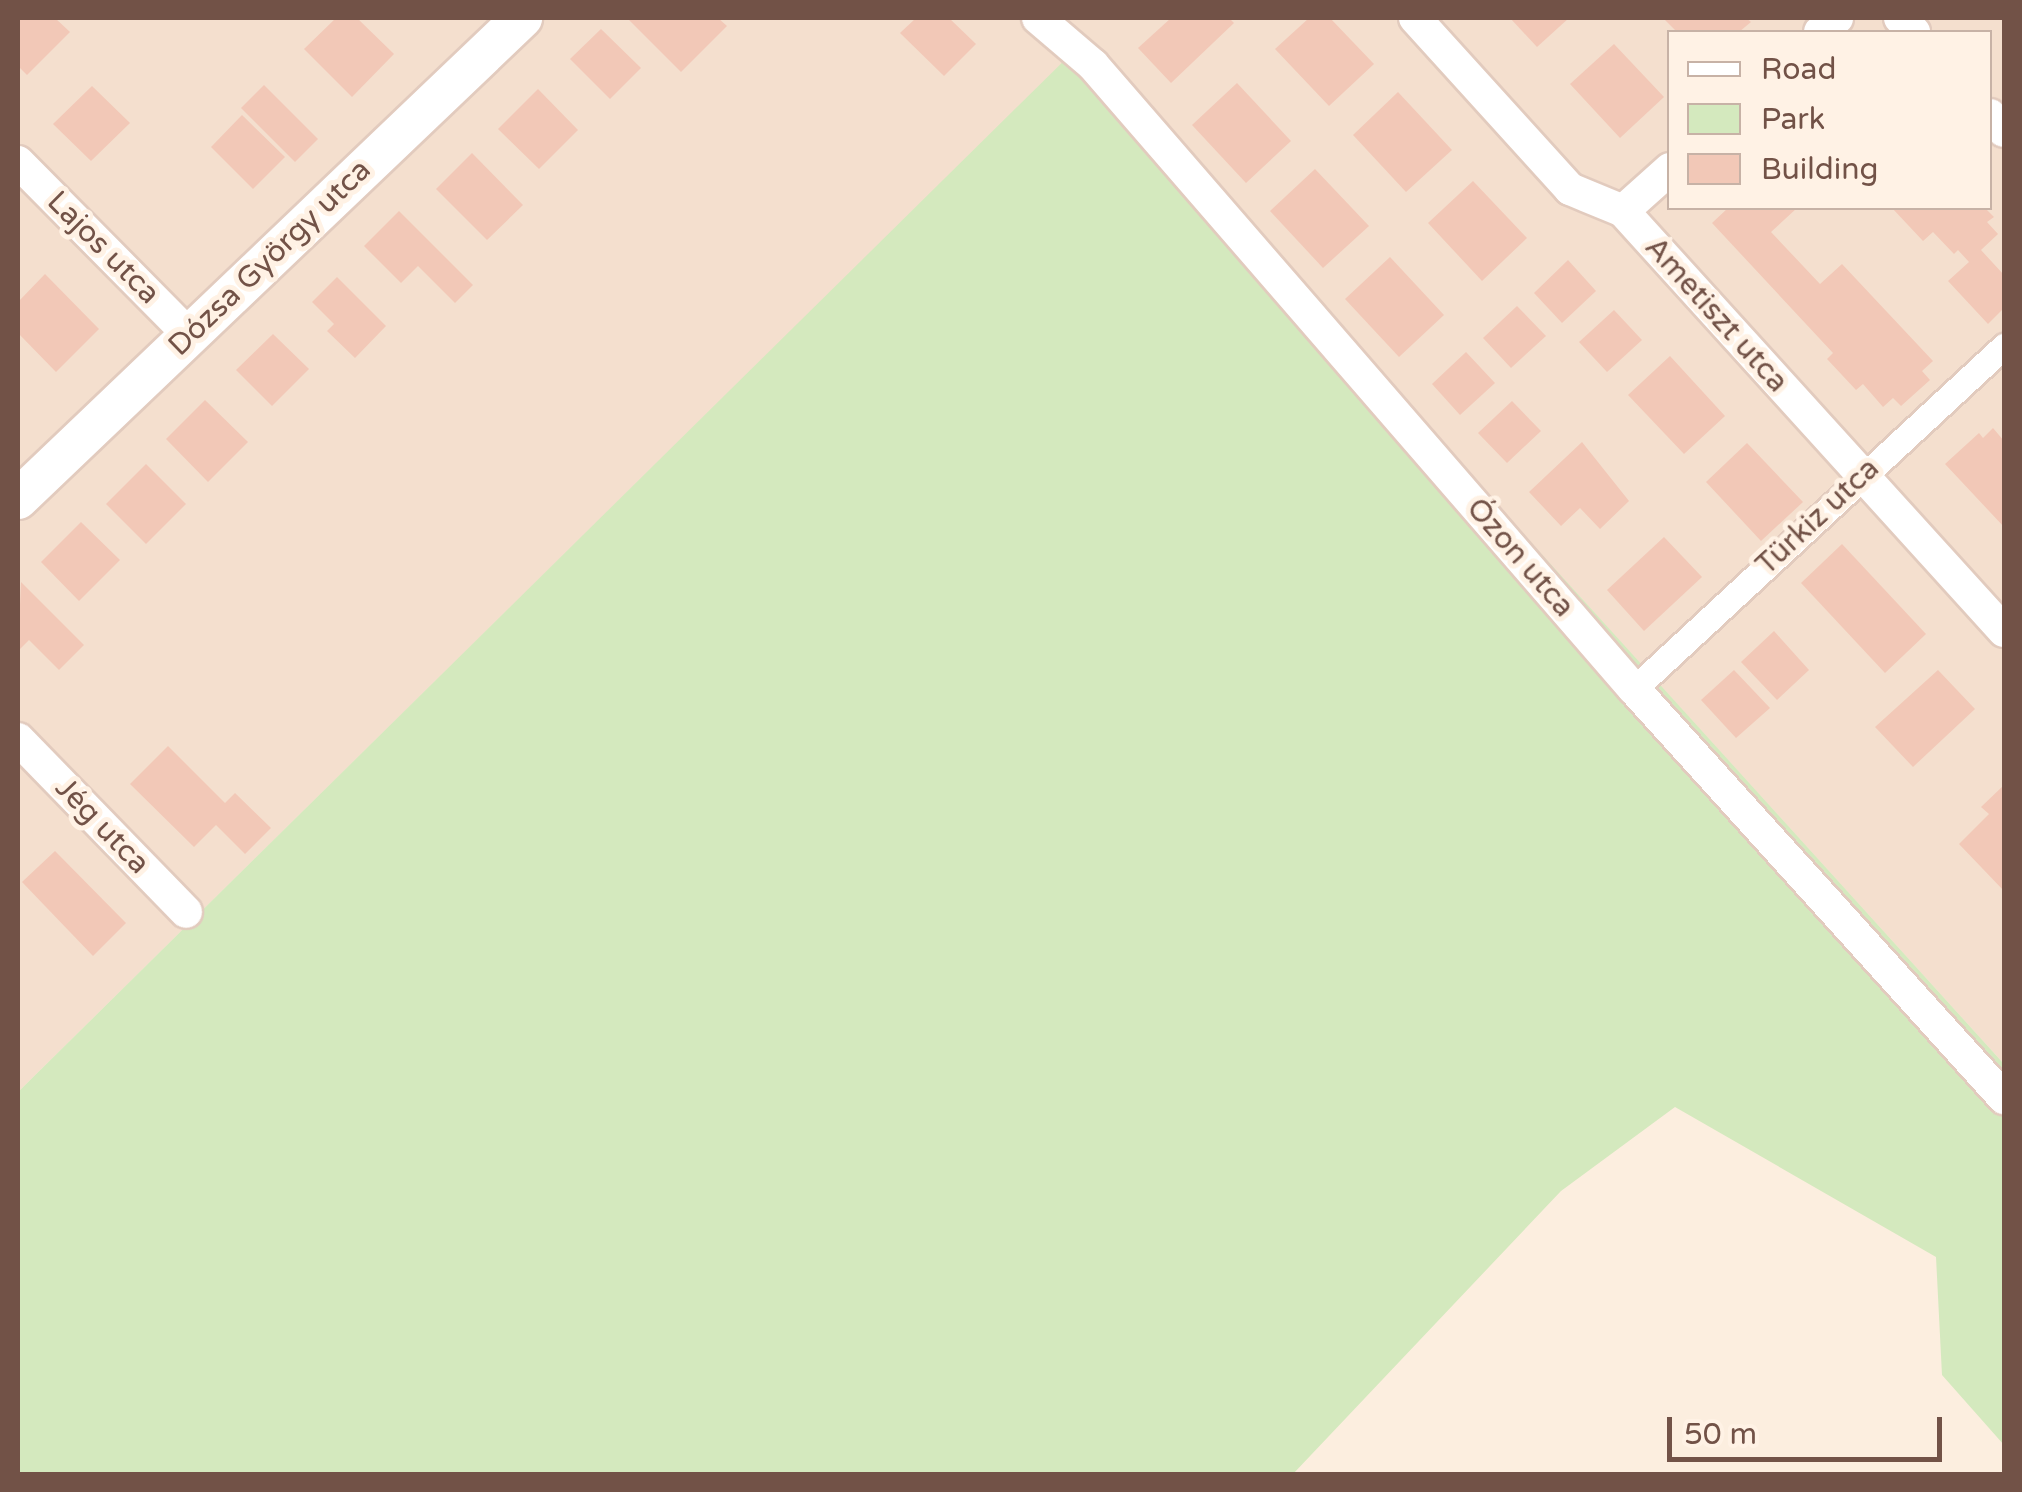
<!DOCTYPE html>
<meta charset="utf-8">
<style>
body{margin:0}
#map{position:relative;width:2022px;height:1492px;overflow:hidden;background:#fceedf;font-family:"Varela Round",sans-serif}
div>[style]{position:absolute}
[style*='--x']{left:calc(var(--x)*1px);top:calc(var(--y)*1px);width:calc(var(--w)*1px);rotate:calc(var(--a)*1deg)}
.residential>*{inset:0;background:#f4dfce}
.green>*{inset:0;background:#d4e9be}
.building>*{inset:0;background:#f2c8b7}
.roads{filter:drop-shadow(2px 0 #e2cbbe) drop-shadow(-2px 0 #e2cbbe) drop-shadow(0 2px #e2cbbe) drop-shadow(0 -2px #e2cbbe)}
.pedestrian>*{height:25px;margin:-12.5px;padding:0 12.5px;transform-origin:12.5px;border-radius:12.5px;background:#fff}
.minor>*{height:32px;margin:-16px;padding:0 16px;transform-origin:16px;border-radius:16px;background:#fff}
.tertiary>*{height:40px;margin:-20px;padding:0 20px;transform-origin:20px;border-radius:20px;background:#fff}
span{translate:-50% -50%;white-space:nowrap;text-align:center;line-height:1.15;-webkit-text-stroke:10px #fff2e5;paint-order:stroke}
.street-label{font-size:30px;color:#725247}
.frame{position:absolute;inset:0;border:20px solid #725247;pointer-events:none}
.legend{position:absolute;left:1667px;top:30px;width:325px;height:180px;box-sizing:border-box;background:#fff2e5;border:2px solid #c7b2a6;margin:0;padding:12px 18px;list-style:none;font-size:30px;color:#725247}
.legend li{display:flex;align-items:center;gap:20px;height:50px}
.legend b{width:50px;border:2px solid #c7b2a6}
.scale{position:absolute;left:1667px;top:1417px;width:275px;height:45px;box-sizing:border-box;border:5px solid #725247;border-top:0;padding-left:12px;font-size:30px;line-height:35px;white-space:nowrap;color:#725247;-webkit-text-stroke:8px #fff2e5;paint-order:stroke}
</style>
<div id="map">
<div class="residential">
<div style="clip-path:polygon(evenodd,18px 18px,2004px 18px,2004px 1064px,1080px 46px,18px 1092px,18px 18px,1670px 32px,1990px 32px,1990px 208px,1670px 208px,1670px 32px)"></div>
</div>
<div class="green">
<div style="clip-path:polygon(1080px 45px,2004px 1064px,2004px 1445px,1942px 1375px,1936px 1257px,1675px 1107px,1561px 1191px,1293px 1474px,18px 1474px,18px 1092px)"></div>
</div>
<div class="building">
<div style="clip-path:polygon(18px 18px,55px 18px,70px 32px,27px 75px,18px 66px)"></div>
<div style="clip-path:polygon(336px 18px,357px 18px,394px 54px,352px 97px,304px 49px)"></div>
<div style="clip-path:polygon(627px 18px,718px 18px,727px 26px,681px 72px)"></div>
<div style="clip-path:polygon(916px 18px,949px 18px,976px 44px,944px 76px,900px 33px)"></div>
<div style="clip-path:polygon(1171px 18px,1229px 18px,1234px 23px,1171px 83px,1138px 48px)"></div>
<div style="clip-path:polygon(1309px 18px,1330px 18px,1374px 64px,1329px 106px,1275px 49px)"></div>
<div style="clip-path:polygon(1510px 18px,1569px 18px,1537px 47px)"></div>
<div style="clip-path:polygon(1663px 18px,1746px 18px,1751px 22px,1739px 32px,1677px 32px)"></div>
<div style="clip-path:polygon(601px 29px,641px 68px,610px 99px,570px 59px)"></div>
<div style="clip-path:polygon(1614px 44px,1664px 97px,1620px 138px,1570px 84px)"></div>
<div style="clip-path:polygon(1237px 83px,1291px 141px,1246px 183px,1192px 125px)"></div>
<div style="clip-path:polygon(264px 85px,318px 139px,295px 162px,241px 108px)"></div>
<div style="clip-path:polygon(92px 86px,130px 123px,91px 161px,53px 124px)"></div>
<div style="clip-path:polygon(538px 89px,578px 130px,539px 169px,498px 129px)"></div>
<div style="clip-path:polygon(1398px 92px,1452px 150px,1406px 192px,1353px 135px)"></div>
<div style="clip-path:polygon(242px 115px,285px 157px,253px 189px,211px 147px)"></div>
<div style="clip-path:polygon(472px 153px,523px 205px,487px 240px,436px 189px)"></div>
<div style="clip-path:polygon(1315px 169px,1369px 226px,1323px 268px,1270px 211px)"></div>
<div style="clip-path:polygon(1473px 181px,1527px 238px,1482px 281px,1428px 223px)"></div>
<div style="clip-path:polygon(1728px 208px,1797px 208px,1771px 232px,1820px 284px,1842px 264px,1933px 361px,1922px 371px,1930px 380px,1901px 406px,1893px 398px,1883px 407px,1863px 384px,1856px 390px,1827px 359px,1833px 353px,1712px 223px)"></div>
<div style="clip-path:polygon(1892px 208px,1985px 208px,1994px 217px,1987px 222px,1998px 234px,1981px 250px,2004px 275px,2004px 308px,1988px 324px,1948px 281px,1969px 262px,1958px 250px,1954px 254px,1933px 232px,1923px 241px)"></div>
<div style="clip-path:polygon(399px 211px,473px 285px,455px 303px,418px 266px,401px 283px,364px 246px)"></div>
<div style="clip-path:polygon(1390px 257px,1444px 315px,1399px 357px,1345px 299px)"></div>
<div style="clip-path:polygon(1568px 260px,1596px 291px,1562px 323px,1534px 293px)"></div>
<div style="clip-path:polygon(45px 274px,99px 329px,56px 372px,18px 333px,18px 302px)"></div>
<div style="clip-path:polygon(337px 277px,386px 326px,355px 358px,327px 331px,334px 324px,312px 302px)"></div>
<div style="clip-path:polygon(1517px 306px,1546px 336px,1511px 368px,1483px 338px)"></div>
<div style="clip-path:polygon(1614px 310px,1642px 340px,1607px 372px,1579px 342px)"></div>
<div style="clip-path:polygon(273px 334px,309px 369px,272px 406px,236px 370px)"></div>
<div style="clip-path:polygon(1466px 352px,1495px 383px,1460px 415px,1432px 384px)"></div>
<div style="clip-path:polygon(1670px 356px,1725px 416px,1684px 454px,1628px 395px)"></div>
<div style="clip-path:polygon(205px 400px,248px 442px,208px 482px,166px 439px)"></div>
<div style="clip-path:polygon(1512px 401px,1541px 431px,1507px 463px,1478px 433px)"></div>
<div style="clip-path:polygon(1993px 428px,2004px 441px,2004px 527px,1945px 464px,1979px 433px,1983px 438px)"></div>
<div style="clip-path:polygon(1582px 442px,1629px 501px,1600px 529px,1580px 508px,1561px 526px,1529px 492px)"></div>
<div style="clip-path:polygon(1747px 443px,1803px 502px,1761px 541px,1706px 482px)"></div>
<div style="clip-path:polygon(146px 464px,186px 504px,146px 544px,106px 504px)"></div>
<div style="clip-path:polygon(81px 522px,120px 560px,79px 601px,41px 562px)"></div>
<div style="clip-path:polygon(1664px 537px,1702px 577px,1644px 631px,1607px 590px)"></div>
<div style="clip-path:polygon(1842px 544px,1926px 634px,1885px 673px,1801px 583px)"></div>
<div style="clip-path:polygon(21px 582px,84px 645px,59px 670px,29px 640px,18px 651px)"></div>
<div style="clip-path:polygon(1774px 631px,1809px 670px,1777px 700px,1741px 662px)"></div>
<div style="clip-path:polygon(1734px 670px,1770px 708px,1736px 738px,1701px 700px)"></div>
<div style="clip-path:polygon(1938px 670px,1975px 709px,1913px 767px,1875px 727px)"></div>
<div style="clip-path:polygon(168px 746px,225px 803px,235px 793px,271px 828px,245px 854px,216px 825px,194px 847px,130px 784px)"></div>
<div style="clip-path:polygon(2004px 785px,2004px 891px,1959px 844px,1989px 814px,1981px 807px)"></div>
<div style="clip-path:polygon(55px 851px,126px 923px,93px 956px,22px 882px)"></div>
</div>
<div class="roads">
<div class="pedestrian">
<div style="--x:1634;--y:689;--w:505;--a:-42.83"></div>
</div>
<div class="minor">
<div style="--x:1038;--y:18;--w:72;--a:40.5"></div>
<div style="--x:1093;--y:65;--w:826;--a:49.08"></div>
<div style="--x:1634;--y:689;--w:552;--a:47.87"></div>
<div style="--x:1415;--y:18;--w:231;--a:47.8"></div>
<div style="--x:1570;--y:189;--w:57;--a:22.5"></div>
<div style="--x:1623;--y:211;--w:567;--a:47.79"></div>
<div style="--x:1900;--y:18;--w:20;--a:45"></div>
<div style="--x:1820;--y:32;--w:22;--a:-39"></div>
<div style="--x:1990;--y:115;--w:21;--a:49"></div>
<div style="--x:18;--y:162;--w:243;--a:45.3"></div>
<div style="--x:1623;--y:211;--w:63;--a:-41.8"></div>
<div style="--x:18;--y:739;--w:241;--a:45.8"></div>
</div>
<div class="tertiary">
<div style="--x:18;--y:499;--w:697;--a:-43.66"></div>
</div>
</div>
<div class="street-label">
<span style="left:103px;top:248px;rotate:45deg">Lajos utca</span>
<span style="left:270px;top:258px;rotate:-44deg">Dózsa György utca</span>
<span style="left:1716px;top:315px;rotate:48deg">Ametiszt utca</span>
<span style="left:1818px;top:517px;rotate:-43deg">Türkiz utca</span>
<span style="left:1520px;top:558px;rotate:49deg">Ózon utca</span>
<span style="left:102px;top:826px;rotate:46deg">Jég utca</span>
</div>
<div class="frame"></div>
<ul class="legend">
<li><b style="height:12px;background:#fff"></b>Road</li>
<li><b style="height:28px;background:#d4e9be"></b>Park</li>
<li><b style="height:28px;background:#f2c8b7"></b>Building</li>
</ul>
<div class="scale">50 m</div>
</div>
